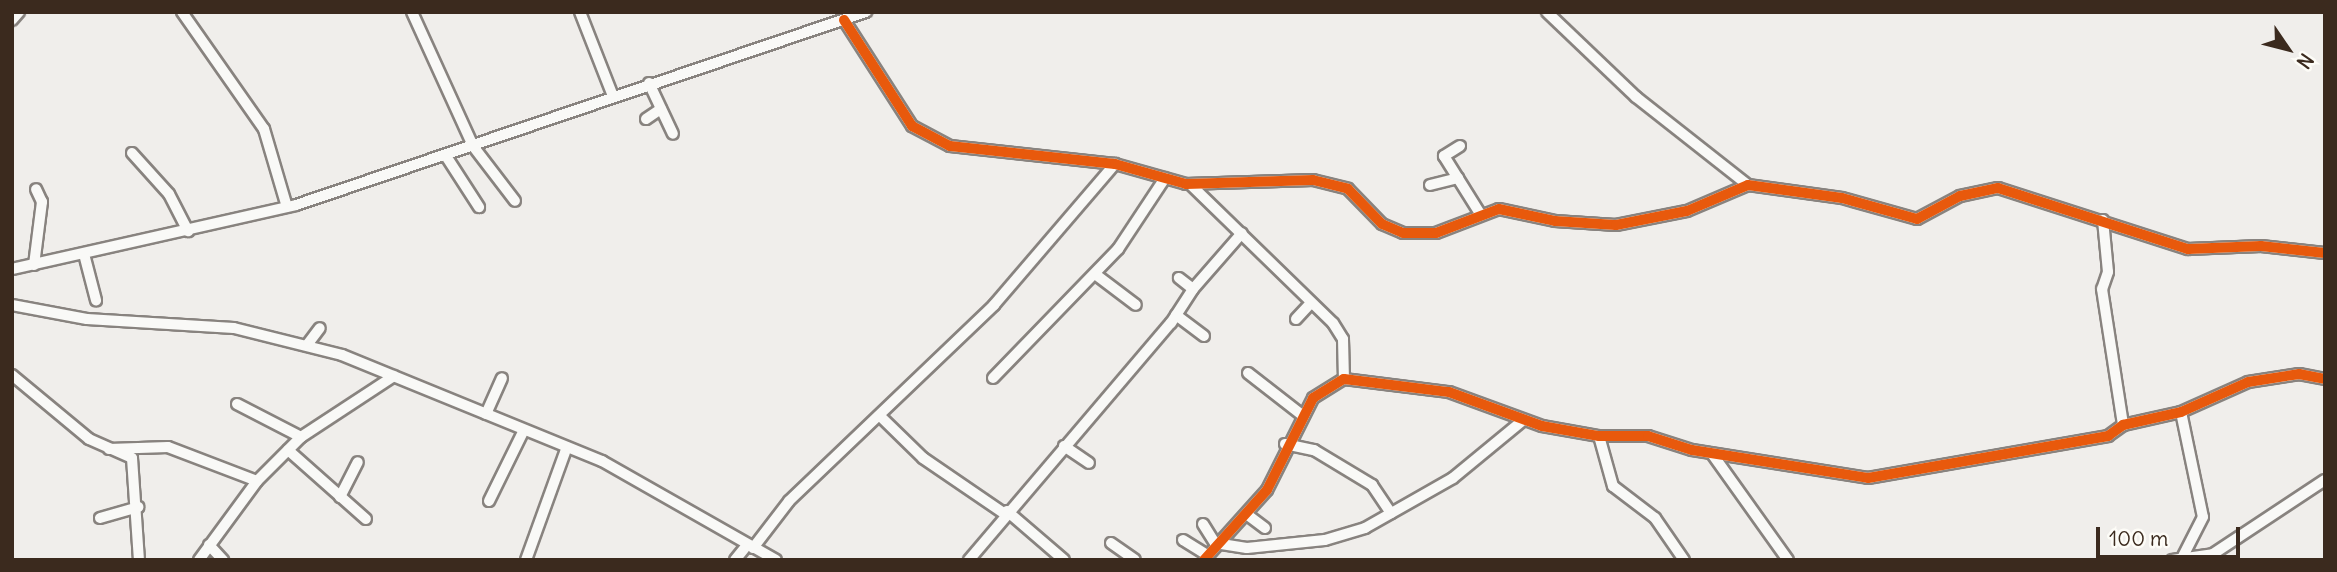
<!DOCTYPE html>
<style>
body{margin:0}
#map{position:relative;width:2337px;height:572px;overflow:hidden;background:#f0eeeb;font-family:Delius,sans-serif}
div>[style]{position:absolute}
[style*='--x']{left:calc(var(--x)*1px);top:calc(var(--y)*1px);width:calc(var(--w)*1px);rotate:calc(var(--a)*1deg)}
.roads{filter:drop-shadow(2px 0 #88837f) drop-shadow(-2px 0 #88837f) drop-shadow(0 2px #88837f) drop-shadow(0 -2px #88837f)}
.minor>*{height:10px;margin:-5px;padding:0 5px;transform-origin:5px;border-radius:5px;background:#f9f9f7}
.cycleway>*{height:10px;margin:-5px;padding:0 5px;transform-origin:5px;border-radius:5px;background:#e8590c}
span{translate:-50% -50%;white-space:nowrap;text-align:center;line-height:1.15;-webkit-text-stroke:5px #fdfcf7;paint-order:stroke}
.frame{position:absolute;inset:0;border:14px solid #3b2a1e;pointer-events:none}
.north{position:absolute;left:2253px;top:14px;width:70px;height:70px;-webkit-text-stroke:5px #fdfcf7;paint-order:stroke;rotate:125deg;font-size:19px;font-weight:700;line-height:28px;text-align:center;color:#3b2a1e}
.north::after{content:'';display:block;margin:auto;width:24px;height:32px;background:#3b2a1e;clip-path:polygon(50% 0,100% 100%,50% 72%,0 100%)}
.scale{position:absolute;left:2096px;top:527px;width:144px;height:32px;box-sizing:border-box;border:4px solid #3b2a1e;border-top:0;padding-left:9px;font-size:21px;line-height:24px;white-space:nowrap;color:#3b2a1e;-webkit-text-stroke:5px #fdfcf7;paint-order:stroke}
</style>
<div id="map">
<div class="roads">
<div class="minor">
<div style="--x:182;--y:12;--w:143;--a:55"></div>
<div style="--x:264;--y:129;--w:81;--a:73.6"></div>
<div style="--x:412;--y:12;--w:147;--a:65.5"></div>
<div style="--x:473;--y:146;--w:69;--a:52.6"></div>
<div style="--x:580;--y:12;--w:90;--a:68.6"></div>
<div style="--x:1547;--y:12;--w:123;--a:43.7"></div>
<div style="--x:1636;--y:97;--w:142;--a:38.2"></div>
<div style="--x:12;--y:20;--w:11;--a:-49"></div>
<div style="--x:844;--y:20;--w:126;--a:57.3"></div>
<div style="--x:912;--y:126;--w:43;--a:27.8"></div>
<div style="--x:950;--y:146;--w:166;--a:6.2"></div>
<div style="--x:1115;--y:164;--w:74;--a:15.7"></div>
<div style="--x:1186;--y:184;--w:127;--a:-1.8"></div>
<div style="--x:1313;--y:180;--w:36;--a:14"></div>
<div style="--x:1348;--y:189;--w:49;--a:45.8"></div>
<div style="--x:1382;--y:224;--w:23;--a:23"></div>
<div style="--x:1403;--y:233;--w:33;--a:0"></div>
<div style="--x:1436;--y:233;--w:67;--a:-20.9"></div>
<div style="--x:1499;--y:209;--w:57;--a:12.1"></div>
<div style="--x:1555;--y:221;--w:61;--a:3.8"></div>
<div style="--x:1616;--y:225;--w:72;--a:-11.2"></div>
<div style="--x:1687;--y:211;--w:66;--a:-23.1"></div>
<div style="--x:1748;--y:185;--w:95;--a:7.9"></div>
<div style="--x:1842;--y:198;--w:78;--a:15.6"></div>
<div style="--x:1917;--y:219;--w:49;--a:-28.1"></div>
<div style="--x:1960;--y:196;--w:39;--a:-12"></div>
<div style="--x:1998;--y:188;--w:200;--a:17.8"></div>
<div style="--x:2188;--y:249;--w:73;--a:-2.4"></div>
<div style="--x:2261;--y:246;--w:64;--a:6.2"></div>
<div style="--x:649;--y:83;--w:56;--a:64.8"></div>
<div style="--x:646;--y:119;--w:18;--a:-34"></div>
<div style="--x:1460;--y:146;--w:19;--a:148"></div>
<div style="--x:1444;--y:156;--w:66;--a:58"></div>
<div style="--x:132;--y:153;--w:55;--a:47.9"></div>
<div style="--x:169;--y:194;--w:42;--a:62.8"></div>
<div style="--x:446;--y:156;--w:61;--a:57.1"></div>
<div style="--x:1190;--y:184;--w:199;--a:44.2"></div>
<div style="--x:1333;--y:323;--w:19;--a:58"></div>
<div style="--x:1343;--y:339;--w:40;--a:88.6"></div>
<div style="--x:1430;--y:185;--w:29;--a:-14"></div>
<div style="--x:2103;--y:220;--w:52;--a:84.5"></div>
<div style="--x:2108;--y:272;--w:18;--a:109"></div>
<div style="--x:2102;--y:289;--w:138;--a:81.2"></div>
<div style="--x:84;--y:254;--w:48;--a:75.4"></div>
<div style="--x:34;--y:265;--w:64;--a:-82.8"></div>
<div style="--x:42;--y:202;--w:14;--a:-115"></div>
<div style="--x:12;--y:269;--w:291;--a:-12.7"></div>
<div style="--x:296;--y:205;--w:602;--a:-18.71"></div>
<div style="--x:1095;--y:274;--w:51;--a:37.1"></div>
<div style="--x:1193;--y:289;--w:74;--a:-48.8"></div>
<div style="--x:12;--y:305;--w:76;--a:10.6"></div>
<div style="--x:87;--y:319;--w:147;--a:3.5"></div>
<div style="--x:234;--y:328;--w:111;--a:14"></div>
<div style="--x:342;--y:355;--w:281;--a:22.2"></div>
<div style="--x:602;--y:461;--w:200;--a:29.6"></div>
<div style="--x:1176;--y:315;--w:35;--a:37"></div>
<div style="--x:1296;--y:319;--w:22;--a:-47"></div>
<div style="--x:307;--y:345;--w:21;--a:-53"></div>
<div style="--x:1248;--y:373;--w:68;--a:37.9"></div>
<div style="--x:12;--y:375;--w:100;--a:39.7"></div>
<div style="--x:89;--y:439;--w:47;--a:23.8"></div>
<div style="--x:132;--y:458;--w:102;--a:86.1"></div>
<div style="--x:993;--y:378;--w:180;--a:-45.9"></div>
<div style="--x:1118;--y:249;--w:85;--a:-56.5"></div>
<div style="--x:237;--y:404;--w:72;--a:27.3"></div>
<div style="--x:2181;--y:412;--w:107;--a:78.2"></div>
<div style="--x:2203;--y:517;--w:44;--a:117.1"></div>
<div style="--x:486;--y:414;--w:39;--a:-66"></div>
<div style="--x:880;--y:416;--w:60;--a:44.3"></div>
<div style="--x:923;--y:458;--w:99;--a:34.3"></div>
<div style="--x:1599;--y:436;--w:52;--a:74.4"></div>
<div style="--x:1613;--y:486;--w:53;--a:37.3"></div>
<div style="--x:1655;--y:518;--w:51;--a:55.4"></div>
<div style="--x:1285;--y:444;--w:30;--a:12"></div>
<div style="--x:1314;--y:450;--w:68;--a:31.1"></div>
<div style="--x:1372;--y:485;--w:34;--a:56"></div>
<div style="--x:1064;--y:446;--w:30;--a:34"></div>
<div style="--x:109;--y:449;--w:59;--a:-1.9"></div>
<div style="--x:168;--y:447;--w:95;--a:20.9"></div>
<div style="--x:288;--y:450;--w:104;--a:41.5"></div>
<div style="--x:1713;--y:455;--w:129;--a:54.5"></div>
<div style="--x:340;--y:497;--w:39;--a:-63"></div>
<div style="--x:489;--y:501;--w:79;--a:-63.8"></div>
<div style="--x:1007;--y:511;--w:75;--a:40.7"></div>
<div style="--x:1249;--y:516;--w:20;--a:37"></div>
<div style="--x:100;--y:518;--w:40;--a:-16"></div>
<div style="--x:1203;--y:524;--w:22;--a:58"></div>
<div style="--x:1215;--y:543;--w:32;--a:9"></div>
<div style="--x:1247;--y:548;--w:78;--a:-5.9"></div>
<div style="--x:1325;--y:540;--w:42;--a:-16.7"></div>
<div style="--x:1365;--y:528;--w:101;--a:-29.6"></div>
<div style="--x:1453;--y:478;--w:88;--a:-39.5"></div>
<div style="--x:1183;--y:540;--w:28;--a:32"></div>
<div style="--x:1111;--y:543;--w:29;--a:35"></div>
<div style="--x:209;--y:545;--w:21;--a:47"></div>
<div style="--x:753;--y:548;--w:59;--a:-52.5"></div>
<div style="--x:789;--y:501;--w:284;--a:-43.7"></div>
<div style="--x:994;--y:305;--w:186;--a:-49.4"></div>
<div style="--x:199;--y:560;--w:98;--a:-53.7"></div>
<div style="--x:257;--y:481;--w:62;--a:-45"></div>
<div style="--x:301;--y:437;--w:111;--a:-33.3"></div>
<div style="--x:526;--y:560;--w:120;--a:-70.1"></div>
<div style="--x:735;--y:560;--w:19;--a:-51"></div>
<div style="--x:969;--y:560;--w:311;--a:-49.6"></div>
<div style="--x:1171;--y:323;--w:40;--a:-57.1"></div>
<div style="--x:1193;--y:289;--w:18;--a:-142"></div>
<div style="--x:1204;--y:560;--w:94;--a:-48"></div>
<div style="--x:1267;--y:490;--w:103;--a:-63.4"></div>
<div style="--x:1313;--y:398;--w:36;--a:-32"></div>
<div style="--x:1344;--y:379;--w:106;--a:7.1"></div>
<div style="--x:1449;--y:392;--w:99;--a:20.1"></div>
<div style="--x:1542;--y:426;--w:58;--a:10"></div>
<div style="--x:1599;--y:436;--w:49;--a:0"></div>
<div style="--x:1648;--y:436;--w:46;--a:17.7"></div>
<div style="--x:1692;--y:450;--w:178;--a:9"></div>
<div style="--x:1868;--y:478;--w:244;--a:-9.9"></div>
<div style="--x:2108;--y:436;--w:19;--a:-36"></div>
<div style="--x:2123;--y:425;--w:59;--a:-12.6"></div>
<div style="--x:2181;--y:412;--w:73;--a:-24.1"></div>
<div style="--x:2248;--y:382;--w:52;--a:-8.9"></div>
<div style="--x:2299;--y:374;--w:26;--a:11"></div>
<div style="--x:2172;--y:560;--w:41;--a:-8.3"></div>
<div style="--x:2213;--y:554;--w:134;--a:-33.5"></div>
</div>
</div>
<div class="cycleway">
<div style="--x:844;--y:20;--w:126;--a:57.3"></div>
<div style="--x:912;--y:126;--w:43;--a:27.8"></div>
<div style="--x:950;--y:146;--w:166;--a:6.2"></div>
<div style="--x:1115;--y:164;--w:74;--a:15.7"></div>
<div style="--x:1186;--y:184;--w:127;--a:-1.8"></div>
<div style="--x:1313;--y:180;--w:36;--a:14"></div>
<div style="--x:1348;--y:189;--w:49;--a:45.8"></div>
<div style="--x:1382;--y:224;--w:23;--a:23"></div>
<div style="--x:1403;--y:233;--w:33;--a:0"></div>
<div style="--x:1436;--y:233;--w:67;--a:-20.9"></div>
<div style="--x:1499;--y:209;--w:57;--a:12.1"></div>
<div style="--x:1555;--y:221;--w:61;--a:3.8"></div>
<div style="--x:1616;--y:225;--w:72;--a:-11.2"></div>
<div style="--x:1687;--y:211;--w:66;--a:-23.1"></div>
<div style="--x:1748;--y:185;--w:95;--a:7.9"></div>
<div style="--x:1842;--y:198;--w:78;--a:15.6"></div>
<div style="--x:1917;--y:219;--w:49;--a:-28.1"></div>
<div style="--x:1960;--y:196;--w:39;--a:-12"></div>
<div style="--x:1998;--y:188;--w:200;--a:17.8"></div>
<div style="--x:2188;--y:249;--w:73;--a:-2.4"></div>
<div style="--x:2261;--y:246;--w:64;--a:6.2"></div>
<div style="--x:1204;--y:560;--w:94;--a:-48"></div>
<div style="--x:1267;--y:490;--w:103;--a:-63.4"></div>
<div style="--x:1313;--y:398;--w:36;--a:-32"></div>
<div style="--x:1344;--y:379;--w:106;--a:7.1"></div>
<div style="--x:1449;--y:392;--w:99;--a:20.1"></div>
<div style="--x:1542;--y:426;--w:58;--a:10"></div>
<div style="--x:1599;--y:436;--w:49;--a:0"></div>
<div style="--x:1648;--y:436;--w:46;--a:17.7"></div>
<div style="--x:1692;--y:450;--w:178;--a:9"></div>
<div style="--x:1868;--y:478;--w:244;--a:-9.9"></div>
<div style="--x:2108;--y:436;--w:19;--a:-36"></div>
<div style="--x:2123;--y:425;--w:59;--a:-12.6"></div>
<div style="--x:2181;--y:412;--w:73;--a:-24.1"></div>
<div style="--x:2248;--y:382;--w:52;--a:-8.9"></div>
<div style="--x:2299;--y:374;--w:26;--a:11"></div>
</div>
<div class="frame"></div>
<div class="north">N</div>
<div class="scale">100 m</div>
</div>
